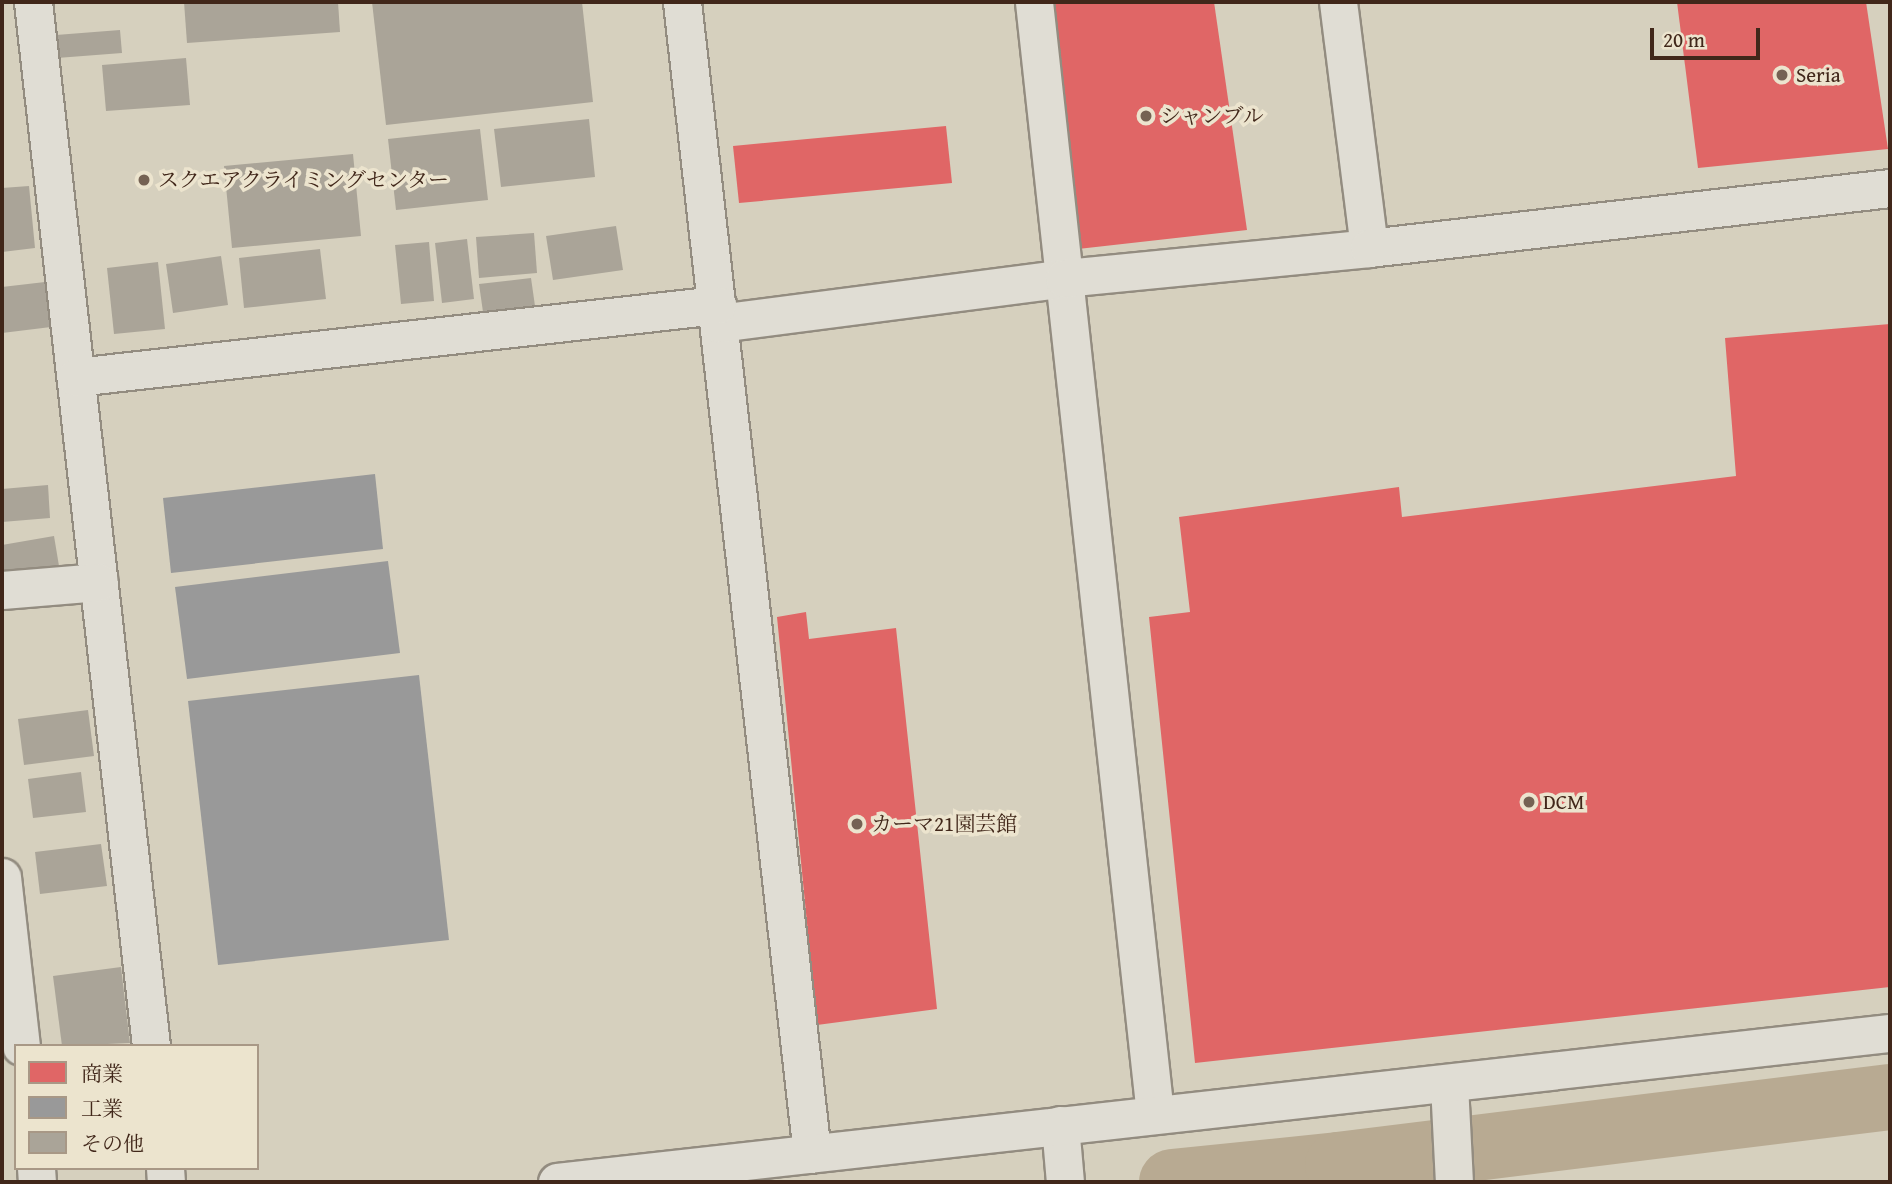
<!DOCTYPE html>
<meta charset="utf-8">
<style>
body{margin:0}
#map{position:relative;width:1892px;height:1184px;overflow:hidden;background:#d6d0be;font-family:"Gentium Book Plus","Noto Serif JP",serif}
div>[style]{position:absolute}
[style*='--x']{left:calc(var(--x)*1px);top:calc(var(--y)*1px);width:calc(var(--w)*1px);rotate:calc(var(--a)*1deg)}
.shops>*{inset:0;background:#e06666}
.industry>*{inset:0;background:#999}
.river>*{height:66px;margin:-33px;padding:0 33px;transform-origin:33px;border-radius:33px;background:#b8aa92}
.building>*{inset:0;background:#aaa498}
.roads{filter:drop-shadow(2px 0 #938c80) drop-shadow(-2px 0 #938c80) drop-shadow(0 2px #938c80) drop-shadow(0 -2px #938c80)}
.minor>*{height:37px;margin:-18.5px;padding:0 18.5px;transform-origin:18.5px;border-radius:18.5px;background:#e0ddd4}
.dots>*{width:19px;height:19px;translate:-50% -50%;box-sizing:border-box;border:4px solid #ece4ce;border-radius:50%}
span{translate:-50% -50%;white-space:nowrap;text-align:center;line-height:1.15;-webkit-text-stroke:7px #ece4ce;paint-order:stroke}
.poi-label{font-size:21px;color:#41271a}
.left{translate:0 -50%;text-align:left}
.frame{position:absolute;inset:0;border:4px solid #41271a;pointer-events:none}
.legend{position:absolute;left:14px;top:1044px;width:245px;height:126px;box-sizing:border-box;background:#ece4ce;border:2px solid #a89886;margin:0;padding:9px 12px;list-style:none;font-size:21px;color:#41271a}
.legend li{display:flex;align-items:center;gap:14px;height:35px}
.legend b{width:35px;border:2px solid #a89886}
.scale{position:absolute;left:1650px;top:28px;width:110px;height:32px;box-sizing:border-box;border:4px solid #41271a;border-top:0;padding-left:9px;font-size:21px;line-height:24px;white-space:nowrap;color:#41271a;-webkit-text-stroke:5px #ece4ce;paint-order:stroke}
</style>
<div id="map">
<div class="shops">
<div style="clip-path:polygon(1048px 2px,1214px 2px,1247px 230px,1078px 249px)"></div>
<div style="clip-path:polygon(1677px 2px,1866px 2px,1888px 149px,1698px 168px)"></div>
<div style="clip-path:polygon(946px 126px,952px 183px,739px 203px,733px 146px)"></div>
<div style="clip-path:polygon(1890px 324px,1890px 987px,1195px 1063px,1149px 617px,1190px 612px,1179px 517px,1399px 487px,1402px 517px,1736px 476px,1725px 338px)"></div>
<div style="clip-path:polygon(806px 612px,809px 639px,896px 628px,937px 1009px,817px 1025px,777px 617px)"></div>
</div>
<div class="industry">
<div style="clip-path:polygon(375px 474px,383px 549px,171px 573px,163px 498px)"></div>
<div style="clip-path:polygon(388px 561px,400px 653px,187px 679px,175px 587px)"></div>
<div style="clip-path:polygon(419px 675px,449px 940px,218px 965px,188px 701px)"></div>
</div>
<div class="river">
<div style="--x:1172;--y:1182;--w:167;--a:-5.8"></div>
<div style="--x:1338;--y:1165;--w:556;--a:-7.02"></div>
</div>
<div class="building">
<div style="clip-path:polygon(184px 2px,338px 2px,340px 32px,187px 43px)"></div>
<div style="clip-path:polygon(372px 2px,582px 2px,593px 102px,386px 125px)"></div>
<div style="clip-path:polygon(120px 30px,122px 53px,57px 58px,56px 35px)"></div>
<div style="clip-path:polygon(186px 58px,190px 105px,106px 111px,102px 65px)"></div>
<div style="clip-path:polygon(589px 119px,595px 177px,501px 187px,494px 129px)"></div>
<div style="clip-path:polygon(480px 129px,488px 200px,396px 210px,388px 139px)"></div>
<div style="clip-path:polygon(353px 154px,361px 236px,232px 248px,224px 166px)"></div>
<div style="clip-path:polygon(29px 186px,35px 248px,2px 252px,2px 188px)"></div>
<div style="clip-path:polygon(616px 226px,623px 270px,553px 280px,546px 236px)"></div>
<div style="clip-path:polygon(534px 233px,537px 273px,479px 278px,476px 237px)"></div>
<div style="clip-path:polygon(467px 239px,474px 299px,442px 303px,435px 243px)"></div>
<div style="clip-path:polygon(429px 242px,434px 301px,401px 304px,395px 245px)"></div>
<div style="clip-path:polygon(320px 249px,326px 299px,244px 308px,239px 258px)"></div>
<div style="clip-path:polygon(221px 256px,228px 305px,173px 313px,166px 264px)"></div>
<div style="clip-path:polygon(158px 262px,165px 329px,114px 334px,107px 268px)"></div>
<div style="clip-path:polygon(531px 278px,536px 313px,484px 319px,479px 284px)"></div>
<div style="clip-path:polygon(45px 282px,51px 327px,2px 333px,2px 287px)"></div>
<div style="clip-path:polygon(48px 485px,50px 518px,2px 522px,2px 489px)"></div>
<div style="clip-path:polygon(54px 536px,59px 566px,2px 575px,2px 545px)"></div>
<div style="clip-path:polygon(88px 710px,94px 756px,24px 765px,18px 719px)"></div>
<div style="clip-path:polygon(81px 772px,86px 812px,33px 818px,28px 779px)"></div>
<div style="clip-path:polygon(101px 844px,107px 886px,40px 894px,35px 852px)"></div>
<div style="clip-path:polygon(121px 967px,130px 1043px,62px 1046px,53px 976px)"></div>
</div>
<div class="roads">
<div class="minor">
<div style="--x:33;--y:2;--w:1051;--a:83.55"></div>
<div style="--x:682;--y:2;--w:1159;--a:83.56"></div>
<div style="--x:1034;--y:2;--w:1119;--a:83.79"></div>
<div style="--x:1338;--y:2;--w:248;--a:82.8"></div>
<div style="--x:719;--y:323;--w:348;--a:-7.4"></div>
<div style="--x:1064;--y:278;--w:306;--a:-5.6"></div>
<div style="--x:1369;--y:248;--w:524;--a:-6.57"></div>
<div style="--x:76;--y:377;--w:645;--a:-6.41"></div>
<div style="--x:2;--y:590;--w:97;--a:-4.7"></div>
<div style="--x:2;--y:877;--w:170;--a:83.6"></div>
<div style="--x:1449;--y:1084;--w:98;--a:87.1"></div>
<div style="--x:1060;--y:1125;--w:57;--a:85"></div>
<div style="--x:36;--y:1168;--w:14;--a:86"></div>
<div style="--x:165;--y:1168;--w:14;--a:86"></div>
<div style="--x:557;--y:1182;--w:1341;--a:-6.38"></div>
</div>
</div>
<div class="dots">
<div style="left:1782px;top:75px;background:#756253"></div>
<div style="left:1146px;top:116px;background:#756253"></div>
<div style="left:144px;top:180px;background:#756253"></div>
<div style="left:1529px;top:802px;background:#756253"></div>
<div style="left:857px;top:824px;background:#756253"></div>
</div>
<div class="poi-label">
<span class="left" style="left:1796px;top:75px">Seria</span>
<span class="left" style="left:1160px;top:116px">シャンブル</span>
<span class="left" style="left:158px;top:180px">スクエアクライミングセンター</span>
<span class="left" style="left:1543px;top:802px">DCM</span>
<span class="left" style="left:871px;top:824px">カーマ21園芸館</span>
</div>
<div class="frame"></div>
<ul class="legend">
<li><b style="height:19px;background:#e06666"></b>商業</li>
<li><b style="height:19px;background:#999"></b>工業</li>
<li><b style="height:19px;background:#aaa498"></b>その他</li>
</ul>
<div class="scale">20 m</div>
</div>
